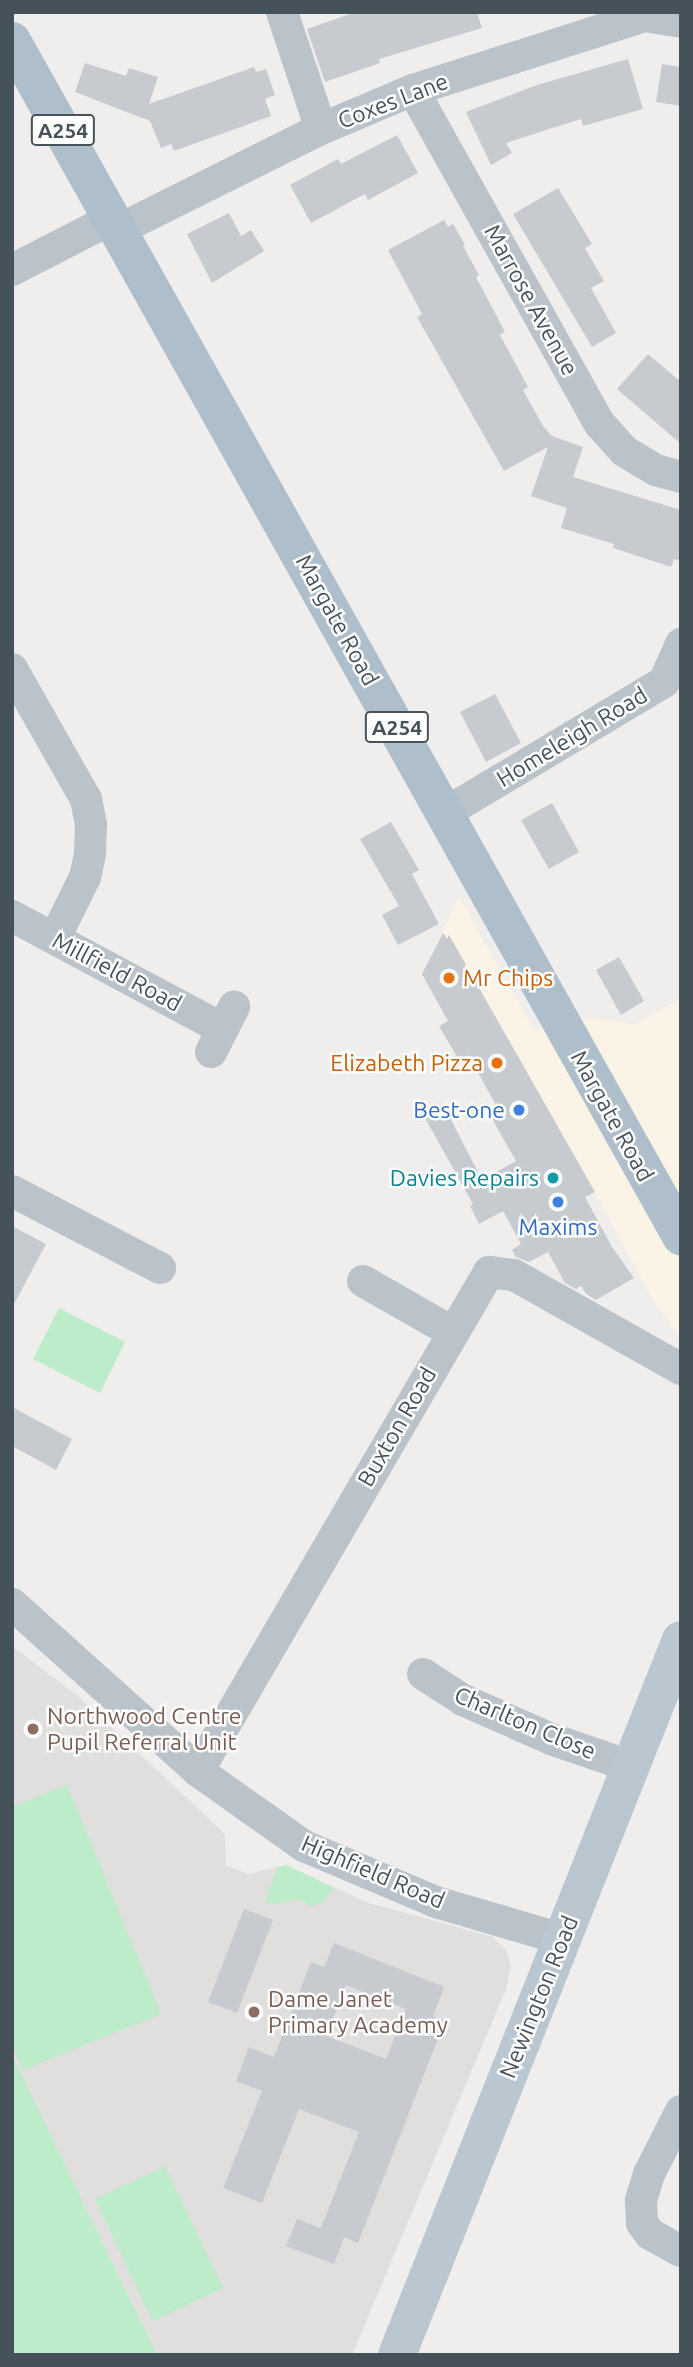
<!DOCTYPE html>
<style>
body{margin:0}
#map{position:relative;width:693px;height:2367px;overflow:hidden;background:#f0eded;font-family:Ubuntu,sans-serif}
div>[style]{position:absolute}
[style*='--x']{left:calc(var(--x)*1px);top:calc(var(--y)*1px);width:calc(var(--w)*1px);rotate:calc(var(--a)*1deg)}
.commercial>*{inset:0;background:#faf3e6}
.education>*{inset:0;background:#e1dede}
.green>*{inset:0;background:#bdeccb}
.building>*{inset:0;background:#c7cbd0}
.street>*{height:32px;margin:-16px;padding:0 16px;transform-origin:16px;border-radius:16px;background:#b9c3c9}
.secondary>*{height:38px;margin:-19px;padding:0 19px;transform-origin:19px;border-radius:19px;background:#bbc7d0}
.primary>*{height:38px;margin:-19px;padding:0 19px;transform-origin:19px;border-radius:19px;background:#aebfcb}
.dots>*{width:19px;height:19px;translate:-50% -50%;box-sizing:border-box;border:4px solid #fff;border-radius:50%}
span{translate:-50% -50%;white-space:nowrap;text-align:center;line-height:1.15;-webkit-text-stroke:5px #fff;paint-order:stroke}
.shield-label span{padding:2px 5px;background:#fff;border:2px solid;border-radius:5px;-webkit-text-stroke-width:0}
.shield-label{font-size:21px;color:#465259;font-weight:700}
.street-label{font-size:23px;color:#465259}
.food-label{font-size:23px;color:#c56008}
.left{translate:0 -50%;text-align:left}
.right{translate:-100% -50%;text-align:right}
.shop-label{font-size:23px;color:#366cbe}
.culture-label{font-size:23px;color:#0d838f}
.education-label{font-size:23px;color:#785e54}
.frame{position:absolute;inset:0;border:14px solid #465259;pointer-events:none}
</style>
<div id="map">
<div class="commercial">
<div style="clip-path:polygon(459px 897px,535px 1031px,592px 1018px,634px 1024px,681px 999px,681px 1337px,655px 1304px,595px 1192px,557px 1212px,422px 974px)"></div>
</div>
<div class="education">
<div style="clip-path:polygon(12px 1646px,79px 1697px,225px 1834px,226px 1865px,247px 1874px,286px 1865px,366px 1902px,493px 1937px,506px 1950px,511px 1966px,506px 1989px,352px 2355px,157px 2355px,12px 2055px)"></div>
</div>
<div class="green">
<div style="clip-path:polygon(59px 1308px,125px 1342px,100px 1393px,33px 1359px)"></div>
<div style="clip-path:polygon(67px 1785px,161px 2014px,23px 2070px,12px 2045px,12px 1807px)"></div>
<div style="clip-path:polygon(286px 1865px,334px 1888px,322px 1903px,312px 1906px,297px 1899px,274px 1904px,265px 1901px,278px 1867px)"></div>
<div style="clip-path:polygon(12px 2055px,157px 2355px,12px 2355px)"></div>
<div style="clip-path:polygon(165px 2166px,223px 2288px,153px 2321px,95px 2199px)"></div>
</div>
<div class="building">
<div style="clip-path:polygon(356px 12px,477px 12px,482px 28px,379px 59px,380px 63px,325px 82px,307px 29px)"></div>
<div style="clip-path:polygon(628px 59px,643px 109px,583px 126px,581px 119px,506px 143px,512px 153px,491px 165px,466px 112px,537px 85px)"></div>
<div style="clip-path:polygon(85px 63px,126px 76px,129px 68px,158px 77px,149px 104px,254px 67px,256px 72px,266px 69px,275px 95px,265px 99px,271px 116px,174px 151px,171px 144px,161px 148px,150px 121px,75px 92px)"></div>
<div style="clip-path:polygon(662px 64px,681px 67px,681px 106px,656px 102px)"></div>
<div style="clip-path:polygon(397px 135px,418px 173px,368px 200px,365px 194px,311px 223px,290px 185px,338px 159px,341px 164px)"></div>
<div style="clip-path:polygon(558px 188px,592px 244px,585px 248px,604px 281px,591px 288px,616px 333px,592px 347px,513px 214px)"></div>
<div style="clip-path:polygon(229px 213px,241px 236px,251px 230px,264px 251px,212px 283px,187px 234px)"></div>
<div style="clip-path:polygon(444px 220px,448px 227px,453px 224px,465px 245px,463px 246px,479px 275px,476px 277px,505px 332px,500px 335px,528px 387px,523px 390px,543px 426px,552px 436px,583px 447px,573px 477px,681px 510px,681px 561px,674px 559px,671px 567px,613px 548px,614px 544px,561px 528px,567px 508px,531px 496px,548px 447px,504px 471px,417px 317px,422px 314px,388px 250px)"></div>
<div style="clip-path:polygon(648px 354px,681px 382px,681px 444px,617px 389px)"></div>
<div style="clip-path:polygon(495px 694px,521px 743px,486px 762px,460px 712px)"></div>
<div style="clip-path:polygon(552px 803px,579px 852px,549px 869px,521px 820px)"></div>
<div style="clip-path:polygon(391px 822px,419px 870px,412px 874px,439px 924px,398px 945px,382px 915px,399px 906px,360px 839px)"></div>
<div style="clip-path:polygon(443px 933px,447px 939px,449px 935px,595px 1192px,585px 1197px,612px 1247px,634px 1278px,596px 1300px,586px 1294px,581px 1286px,576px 1289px,565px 1283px,548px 1252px,529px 1262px,516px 1257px,512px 1250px,521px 1244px,503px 1211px,479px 1224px,470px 1206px,473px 1204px,425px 1118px,445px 1108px,482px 1180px,516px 1161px,492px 1119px,501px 1114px,468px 1055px,459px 1060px,439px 1026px,448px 1021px,422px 974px)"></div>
<div style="clip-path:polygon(619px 957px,644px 1001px,621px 1015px,596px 970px)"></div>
<div style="clip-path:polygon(12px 1226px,46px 1244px,12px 1308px)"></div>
<div style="clip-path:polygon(12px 1407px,72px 1439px,56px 1470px,12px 1446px)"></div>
<div style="clip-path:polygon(244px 1909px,273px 1920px,237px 2013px,208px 2002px)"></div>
<div style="clip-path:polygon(evenodd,334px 1943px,444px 1987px,433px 2016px,445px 2021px,358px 2243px,344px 2237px,334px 2264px,286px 2246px,297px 2219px,321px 2228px,359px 2132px,299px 2109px,262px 2203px,223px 2188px,262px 2091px,236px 2081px,249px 2047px,274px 2057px,311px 1962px,324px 1967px,334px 1943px,346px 1985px,406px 2009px,386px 2059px,326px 2036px,346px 1985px)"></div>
</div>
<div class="street">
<div style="--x:282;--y:12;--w:123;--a:71.6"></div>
<div style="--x:413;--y:90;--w:383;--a:60.8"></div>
<div style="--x:600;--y:424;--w:36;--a:48"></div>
<div style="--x:624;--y:451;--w:37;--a:31"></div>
<div style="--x:656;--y:470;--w:26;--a:16"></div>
<div style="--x:120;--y:229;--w:225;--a:-26.5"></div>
<div style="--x:321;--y:129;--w:100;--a:-23"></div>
<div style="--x:413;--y:90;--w:244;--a:-17.7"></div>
<div style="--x:645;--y:16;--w:36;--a:9"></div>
<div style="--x:12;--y:270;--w:114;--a:-27.2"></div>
<div style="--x:12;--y:669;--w:150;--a:60.4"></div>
<div style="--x:86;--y:799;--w:26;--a:79"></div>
<div style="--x:91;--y:825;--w:29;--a:92"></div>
<div style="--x:90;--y:854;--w:24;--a:102"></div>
<div style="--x:85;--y:877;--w:68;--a:116.2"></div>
<div style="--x:445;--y:813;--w:255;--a:-30.9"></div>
<div style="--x:664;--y:682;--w:42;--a:-65.9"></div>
<div style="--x:12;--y:916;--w:239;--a:28.2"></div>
<div style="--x:211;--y:1052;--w:51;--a:-62.9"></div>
<div style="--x:12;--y:1191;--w:167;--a:27.5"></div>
<div style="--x:363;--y:1281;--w:103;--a:29.8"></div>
<div style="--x:12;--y:1604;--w:250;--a:41.9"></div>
<div style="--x:198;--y:1771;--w:130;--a:35.3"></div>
<div style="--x:304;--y:1846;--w:143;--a:23"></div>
<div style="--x:436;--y:1902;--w:131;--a:16.4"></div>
<div style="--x:423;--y:1674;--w:48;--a:33"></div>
<div style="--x:463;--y:1700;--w:96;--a:23.9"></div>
<div style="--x:551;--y:1739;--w:83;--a:18.9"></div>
<div style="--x:198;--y:1771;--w:578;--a:-59.75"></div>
<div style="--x:489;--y:1272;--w:25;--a:7"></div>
<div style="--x:514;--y:1275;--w:192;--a:29.4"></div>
<div style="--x:681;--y:2111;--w:71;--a:116.9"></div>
<div style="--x:649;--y:2174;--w:28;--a:107"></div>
<div style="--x:641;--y:2201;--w:22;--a:87"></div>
<div style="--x:642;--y:2223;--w:14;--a:54"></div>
<div style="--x:650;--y:2234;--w:35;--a:29"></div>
</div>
<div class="secondary">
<div style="--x:397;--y:2355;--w:769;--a:-68.34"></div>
</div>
<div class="primary">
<div style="--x:12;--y:41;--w:1370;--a:60.76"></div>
</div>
<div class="dots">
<div style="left:449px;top:978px;background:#e8710a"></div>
<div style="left:497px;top:1063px;background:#e8710a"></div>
<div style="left:519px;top:1110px;background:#3f7fe0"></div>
<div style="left:553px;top:1178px;background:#0f9aa8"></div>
<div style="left:558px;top:1202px;background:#3f7fe0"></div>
<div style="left:33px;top:1729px;background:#8d6e63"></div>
<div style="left:254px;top:2012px;background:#8d6e63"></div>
</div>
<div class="shield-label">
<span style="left:63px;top:130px">A254</span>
<span style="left:397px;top:727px">A254</span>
</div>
<div class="street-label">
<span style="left:393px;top:101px;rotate:-21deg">Coxes Lane</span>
<span style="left:531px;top:300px;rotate:61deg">Marrose Avenue</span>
<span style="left:337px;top:620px;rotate:61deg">Margate Road</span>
<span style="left:572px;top:737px;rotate:-31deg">Homeleigh Road</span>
<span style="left:117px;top:972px;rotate:28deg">Millfield Road</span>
<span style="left:612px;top:1116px;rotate:61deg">Margate Road</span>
<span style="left:397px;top:1427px;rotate:-60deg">Buxton Road</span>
<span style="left:525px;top:1723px;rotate:23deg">Charlton Close</span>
<span style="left:373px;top:1872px;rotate:23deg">Highfield Road</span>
<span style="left:539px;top:1997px;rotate:-68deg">Newington Road</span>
</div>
<div class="food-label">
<span class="left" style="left:463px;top:978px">Mr Chips</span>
<span class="right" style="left:483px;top:1063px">Elizabeth Pizza</span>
</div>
<div class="shop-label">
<span class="right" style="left:505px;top:1110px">Best-one</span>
<span style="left:558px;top:1227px">Maxims</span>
</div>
<div class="culture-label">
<span class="right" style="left:539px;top:1178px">Davies Repairs</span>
</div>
<div class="education-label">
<span class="left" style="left:47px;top:1729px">Northwood Centre<br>Pupil Referral Unit</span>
<span class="left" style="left:268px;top:2012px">Dame Janet<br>Primary Academy</span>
</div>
<div class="frame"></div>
</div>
